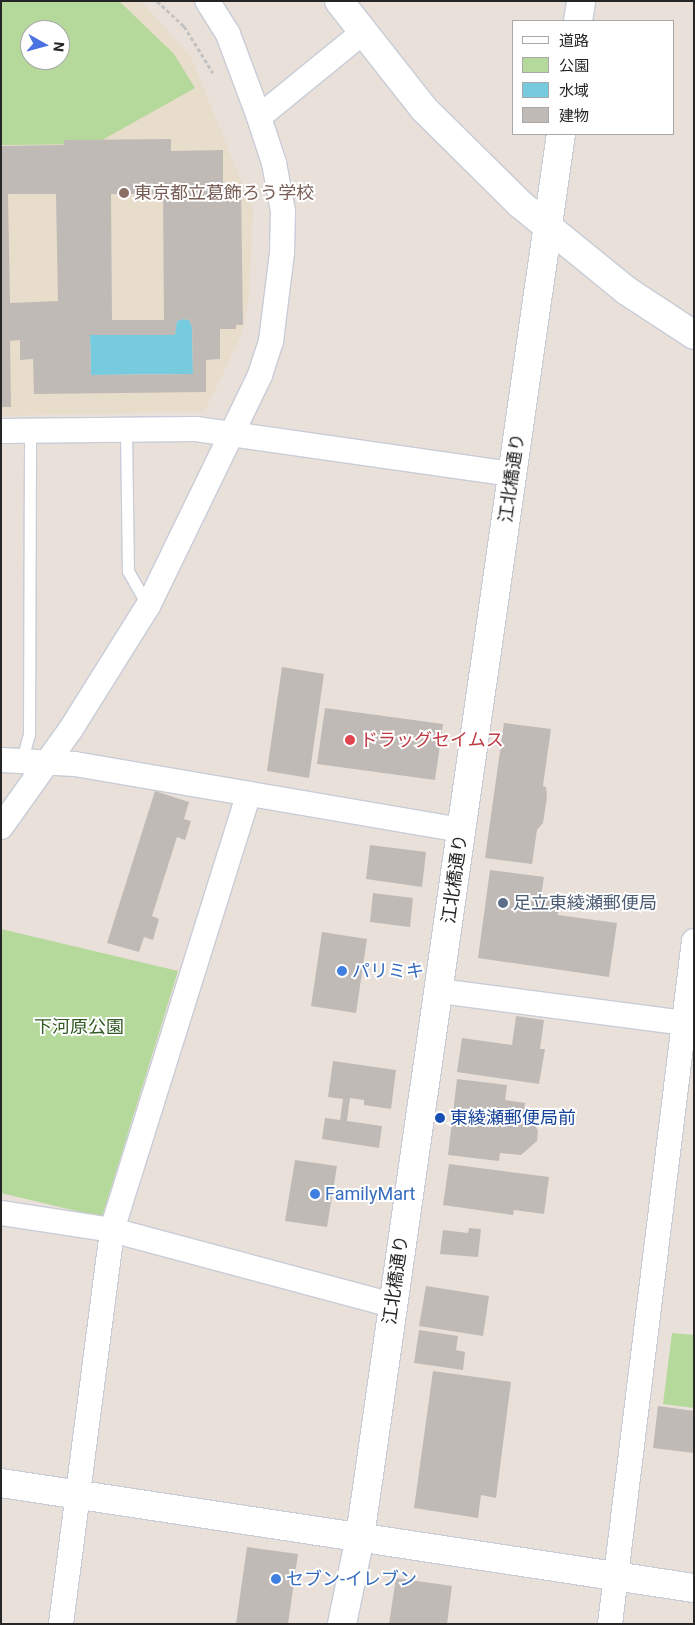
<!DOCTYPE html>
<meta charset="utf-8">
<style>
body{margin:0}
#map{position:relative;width:695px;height:1625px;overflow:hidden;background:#e8e0d9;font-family:Roboto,"Noto Sans JP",sans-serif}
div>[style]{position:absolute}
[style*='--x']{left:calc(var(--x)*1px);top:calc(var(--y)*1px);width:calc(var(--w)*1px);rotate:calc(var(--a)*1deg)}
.education>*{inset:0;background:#e8dcca}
.green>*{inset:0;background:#b5d89b}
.water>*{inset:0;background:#77cbdf}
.building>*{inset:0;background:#c0bab6}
.path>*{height:3px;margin-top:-1.5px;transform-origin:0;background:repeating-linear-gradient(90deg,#c2c2c2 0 4px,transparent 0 6.5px)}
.roads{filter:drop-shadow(1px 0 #c8ccd7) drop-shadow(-1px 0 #c8ccd7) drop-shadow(0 1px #c8ccd7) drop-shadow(0 -1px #c8ccd7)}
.service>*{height:11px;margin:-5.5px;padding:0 5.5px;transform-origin:5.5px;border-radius:5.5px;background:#fff}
.minor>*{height:24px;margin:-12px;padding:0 12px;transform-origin:12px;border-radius:12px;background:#fff}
.tertiary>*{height:28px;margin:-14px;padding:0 14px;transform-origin:14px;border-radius:14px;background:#fff}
.secondary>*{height:28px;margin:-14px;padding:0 14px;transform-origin:14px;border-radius:14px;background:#fff}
.dots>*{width:14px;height:14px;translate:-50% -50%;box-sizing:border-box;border:2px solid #fff;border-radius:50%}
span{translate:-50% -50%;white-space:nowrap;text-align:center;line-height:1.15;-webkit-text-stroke:4px #fff;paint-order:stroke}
.education-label{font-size:18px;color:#785e54}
.left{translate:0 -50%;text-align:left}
.street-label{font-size:18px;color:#262626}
.health-label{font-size:18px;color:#be3a42}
.service-label{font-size:18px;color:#4e5e75}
.shop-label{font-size:18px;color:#366cbe}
.park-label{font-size:18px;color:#315921}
.transit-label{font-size:18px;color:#164399}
.frame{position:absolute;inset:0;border:2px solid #262626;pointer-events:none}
.legend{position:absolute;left:512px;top:20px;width:162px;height:115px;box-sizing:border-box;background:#fff;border:1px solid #a8a8a8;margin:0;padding:6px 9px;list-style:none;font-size:15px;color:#262626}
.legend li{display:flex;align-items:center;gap:10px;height:25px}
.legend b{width:25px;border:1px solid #a8a8a8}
.north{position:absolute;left:20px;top:20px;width:50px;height:50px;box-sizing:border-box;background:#fff;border:1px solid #a8a8a8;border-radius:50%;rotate:97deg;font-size:14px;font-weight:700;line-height:20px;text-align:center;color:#262626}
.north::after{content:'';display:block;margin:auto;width:18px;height:22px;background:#4b72e3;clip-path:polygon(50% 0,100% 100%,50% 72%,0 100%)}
</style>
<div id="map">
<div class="education">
<div style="clip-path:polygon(evenodd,1px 1px,141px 1px,191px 57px,253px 211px,249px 298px,242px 333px,205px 411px,1px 416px,1px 1px,30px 30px,60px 30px,60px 60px,30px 60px,30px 30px)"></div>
</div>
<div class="green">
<div style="clip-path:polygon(evenodd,1px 1px,119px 1px,174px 54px,195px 88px,95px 144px,1px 145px,1px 1px,30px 30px,60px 30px,60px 60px,30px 60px,30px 30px)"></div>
<div style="clip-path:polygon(1px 929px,178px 971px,102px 1217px,1px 1193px)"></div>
<div style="clip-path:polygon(672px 1333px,694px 1335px,694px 1408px,663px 1404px)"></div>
</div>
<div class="water">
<div style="clip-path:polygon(183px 319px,189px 320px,192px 327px,193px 374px,91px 375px,90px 335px,174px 335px,177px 321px)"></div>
</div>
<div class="building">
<div style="clip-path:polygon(evenodd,171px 139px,171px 151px,223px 150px,223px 188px,241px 187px,243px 325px,236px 325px,236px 329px,220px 329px,220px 359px,206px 360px,206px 392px,34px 394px,33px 359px,20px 360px,20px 340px,10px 341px,11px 407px,1px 407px,1px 146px,64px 145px,64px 140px,171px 139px,8px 194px,56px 194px,58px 301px,10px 303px,8px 194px,171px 139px,111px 194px,163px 194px,164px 320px,112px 320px,111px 194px,171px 139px,183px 319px,189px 320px,192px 327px,193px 374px,91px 375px,90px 335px,175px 335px,177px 321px,183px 319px)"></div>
<div style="clip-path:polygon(282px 667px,324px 674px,309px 778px,267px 771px)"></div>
<div style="clip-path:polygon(325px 708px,443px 724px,435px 780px,317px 764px)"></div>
<div style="clip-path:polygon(504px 723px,551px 729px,543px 786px,546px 787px,547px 797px,543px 823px,537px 830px,532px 864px,485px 858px)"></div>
<div style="clip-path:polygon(155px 791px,189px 802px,184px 819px,191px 821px,185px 840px,177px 837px,152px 916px,159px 919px,153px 940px,144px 937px,139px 952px,107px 943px)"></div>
<div style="clip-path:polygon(370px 845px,426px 852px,422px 887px,366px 879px)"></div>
<div style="clip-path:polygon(490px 870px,544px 877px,541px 896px,560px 899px,558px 915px,617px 923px,609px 977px,478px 958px)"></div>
<div style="clip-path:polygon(373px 893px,413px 898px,410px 927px,370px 922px)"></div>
<div style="clip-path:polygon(322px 932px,367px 939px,356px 1013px,311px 1006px)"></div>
<div style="clip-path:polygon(516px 1016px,544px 1020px,540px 1049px,545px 1049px,539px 1084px,457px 1072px,462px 1038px,512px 1045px)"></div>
<div style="clip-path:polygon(333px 1061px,396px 1070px,391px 1109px,364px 1105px,364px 1100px,350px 1098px,347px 1121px,382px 1126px,379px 1148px,322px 1139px,325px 1118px,340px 1120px,343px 1099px,328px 1097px)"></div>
<div style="clip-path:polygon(457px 1079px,507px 1085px,505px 1100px,525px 1103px,524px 1113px,529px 1113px,538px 1131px,537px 1141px,521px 1155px,500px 1153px,499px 1161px,448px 1155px)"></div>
<div style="clip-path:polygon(295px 1160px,337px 1166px,327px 1227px,285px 1221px)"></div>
<div style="clip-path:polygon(449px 1164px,549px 1177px,544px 1214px,514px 1210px,513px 1215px,443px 1205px)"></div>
<div style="clip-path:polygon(469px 1228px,481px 1229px,478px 1257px,440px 1254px,443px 1230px,468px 1233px)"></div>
<div style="clip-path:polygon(426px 1286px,489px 1296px,483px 1336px,419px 1326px)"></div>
<div style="clip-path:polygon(419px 1330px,458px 1336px,456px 1350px,465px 1352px,463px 1370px,414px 1363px)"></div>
<div style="clip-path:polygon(433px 1371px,511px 1382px,496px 1498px,481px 1495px,478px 1518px,414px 1508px)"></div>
<div style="clip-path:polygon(658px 1406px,694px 1411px,694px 1453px,653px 1448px)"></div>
<div style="clip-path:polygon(247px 1547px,298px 1554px,288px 1624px,236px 1624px)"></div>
<div style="clip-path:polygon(396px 1578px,452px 1586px,447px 1624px,389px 1624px)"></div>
</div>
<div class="path">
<div style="--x:157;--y:1;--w:37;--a:43"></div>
<div style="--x:184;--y:26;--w:55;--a:58.3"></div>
</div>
<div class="roads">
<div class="service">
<div style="--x:126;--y:430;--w:141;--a:89.2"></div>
<div style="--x:128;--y:571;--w:40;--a:60.3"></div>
<div style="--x:22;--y:760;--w:27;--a:-75"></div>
<div style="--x:29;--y:734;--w:303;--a:-89.8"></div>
</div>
<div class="minor">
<div style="--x:259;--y:117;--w:133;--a:-39.2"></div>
<div style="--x:1;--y:431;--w:195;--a:-0.6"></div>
<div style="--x:196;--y:429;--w:320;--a:8.1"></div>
<div style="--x:1;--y:760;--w:74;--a:3.1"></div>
<div style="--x:75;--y:764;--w:393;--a:9.7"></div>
<div style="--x:1;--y:827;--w:120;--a:-54.5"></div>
<div style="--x:71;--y:729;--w:145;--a:-58"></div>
<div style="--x:148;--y:606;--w:257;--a:-64.1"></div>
<div style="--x:260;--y:375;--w:36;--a:-72"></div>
<div style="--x:271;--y:341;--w:89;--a:-82.9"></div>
<div style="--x:282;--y:253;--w:42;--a:-88.6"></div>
<div style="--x:283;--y:211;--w:49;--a:-100.6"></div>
<div style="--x:274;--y:163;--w:48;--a:-108.1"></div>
<div style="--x:259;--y:117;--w:89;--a:-110.5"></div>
<div style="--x:228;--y:34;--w:39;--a:-122"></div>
<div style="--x:439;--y:991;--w:257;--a:7.4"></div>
<div style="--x:1;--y:1213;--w:112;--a:8.7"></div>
<div style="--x:112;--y:1230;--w:290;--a:15"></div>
<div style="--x:61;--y:1624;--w:397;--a:-82.6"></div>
<div style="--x:112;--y:1230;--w:457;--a:-72.6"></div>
<div style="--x:610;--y:1624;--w:688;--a:-82.99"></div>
</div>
<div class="tertiary">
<div style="--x:339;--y:1;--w:137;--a:51.8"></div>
<div style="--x:424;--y:109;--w:135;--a:44.7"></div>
<div style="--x:520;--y:204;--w:138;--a:39.1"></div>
<div style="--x:627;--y:291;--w:80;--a:33.3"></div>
<div style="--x:1;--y:1483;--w:701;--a:8.62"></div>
</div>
<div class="secondary">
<div style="--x:578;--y:21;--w:20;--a:-81"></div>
<div style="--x:342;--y:1624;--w:89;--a:-78.3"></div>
<div style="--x:360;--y:1537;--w:1417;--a:-81.85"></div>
</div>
</div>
<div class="dots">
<div style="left:124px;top:193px;background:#8d6e63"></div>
<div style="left:350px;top:740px;background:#e0444e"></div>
<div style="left:503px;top:903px;background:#5c6f8a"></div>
<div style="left:342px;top:971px;background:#3f7fe0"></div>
<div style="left:440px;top:1118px;background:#1a4fb4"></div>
<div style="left:315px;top:1194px;background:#3f7fe0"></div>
<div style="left:276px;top:1579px;background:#3f7fe0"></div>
</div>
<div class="education-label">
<span class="left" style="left:134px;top:193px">東京都立葛飾ろう学校</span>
</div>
<div class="street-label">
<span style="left:512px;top:478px;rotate:-82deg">江北橋通り</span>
<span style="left:455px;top:879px;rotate:-82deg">江北橋通り</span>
<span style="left:396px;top:1280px;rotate:-82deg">江北橋通り</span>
</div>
<div class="health-label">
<span class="left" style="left:360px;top:740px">ドラッグセイムス</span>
</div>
<div class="service-label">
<span class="left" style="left:513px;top:903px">足立東綾瀬郵便局</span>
</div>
<div class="shop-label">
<span class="left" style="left:352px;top:971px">パリミキ</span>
<span class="left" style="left:325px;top:1194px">FamilyMart</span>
<span class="left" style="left:286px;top:1579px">セブン-イレブン</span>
</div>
<div class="park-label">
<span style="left:79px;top:1027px">下河原公園</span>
</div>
<div class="transit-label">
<span class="left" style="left:450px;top:1118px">東綾瀬郵便局前</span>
</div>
<div class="frame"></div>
<ul class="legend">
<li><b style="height:6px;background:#fff"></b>道路</li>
<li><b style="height:14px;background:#b5d89b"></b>公園</li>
<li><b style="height:14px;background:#77cbdf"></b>水域</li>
<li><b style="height:14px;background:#c0bab6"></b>建物</li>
</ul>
<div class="north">N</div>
</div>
